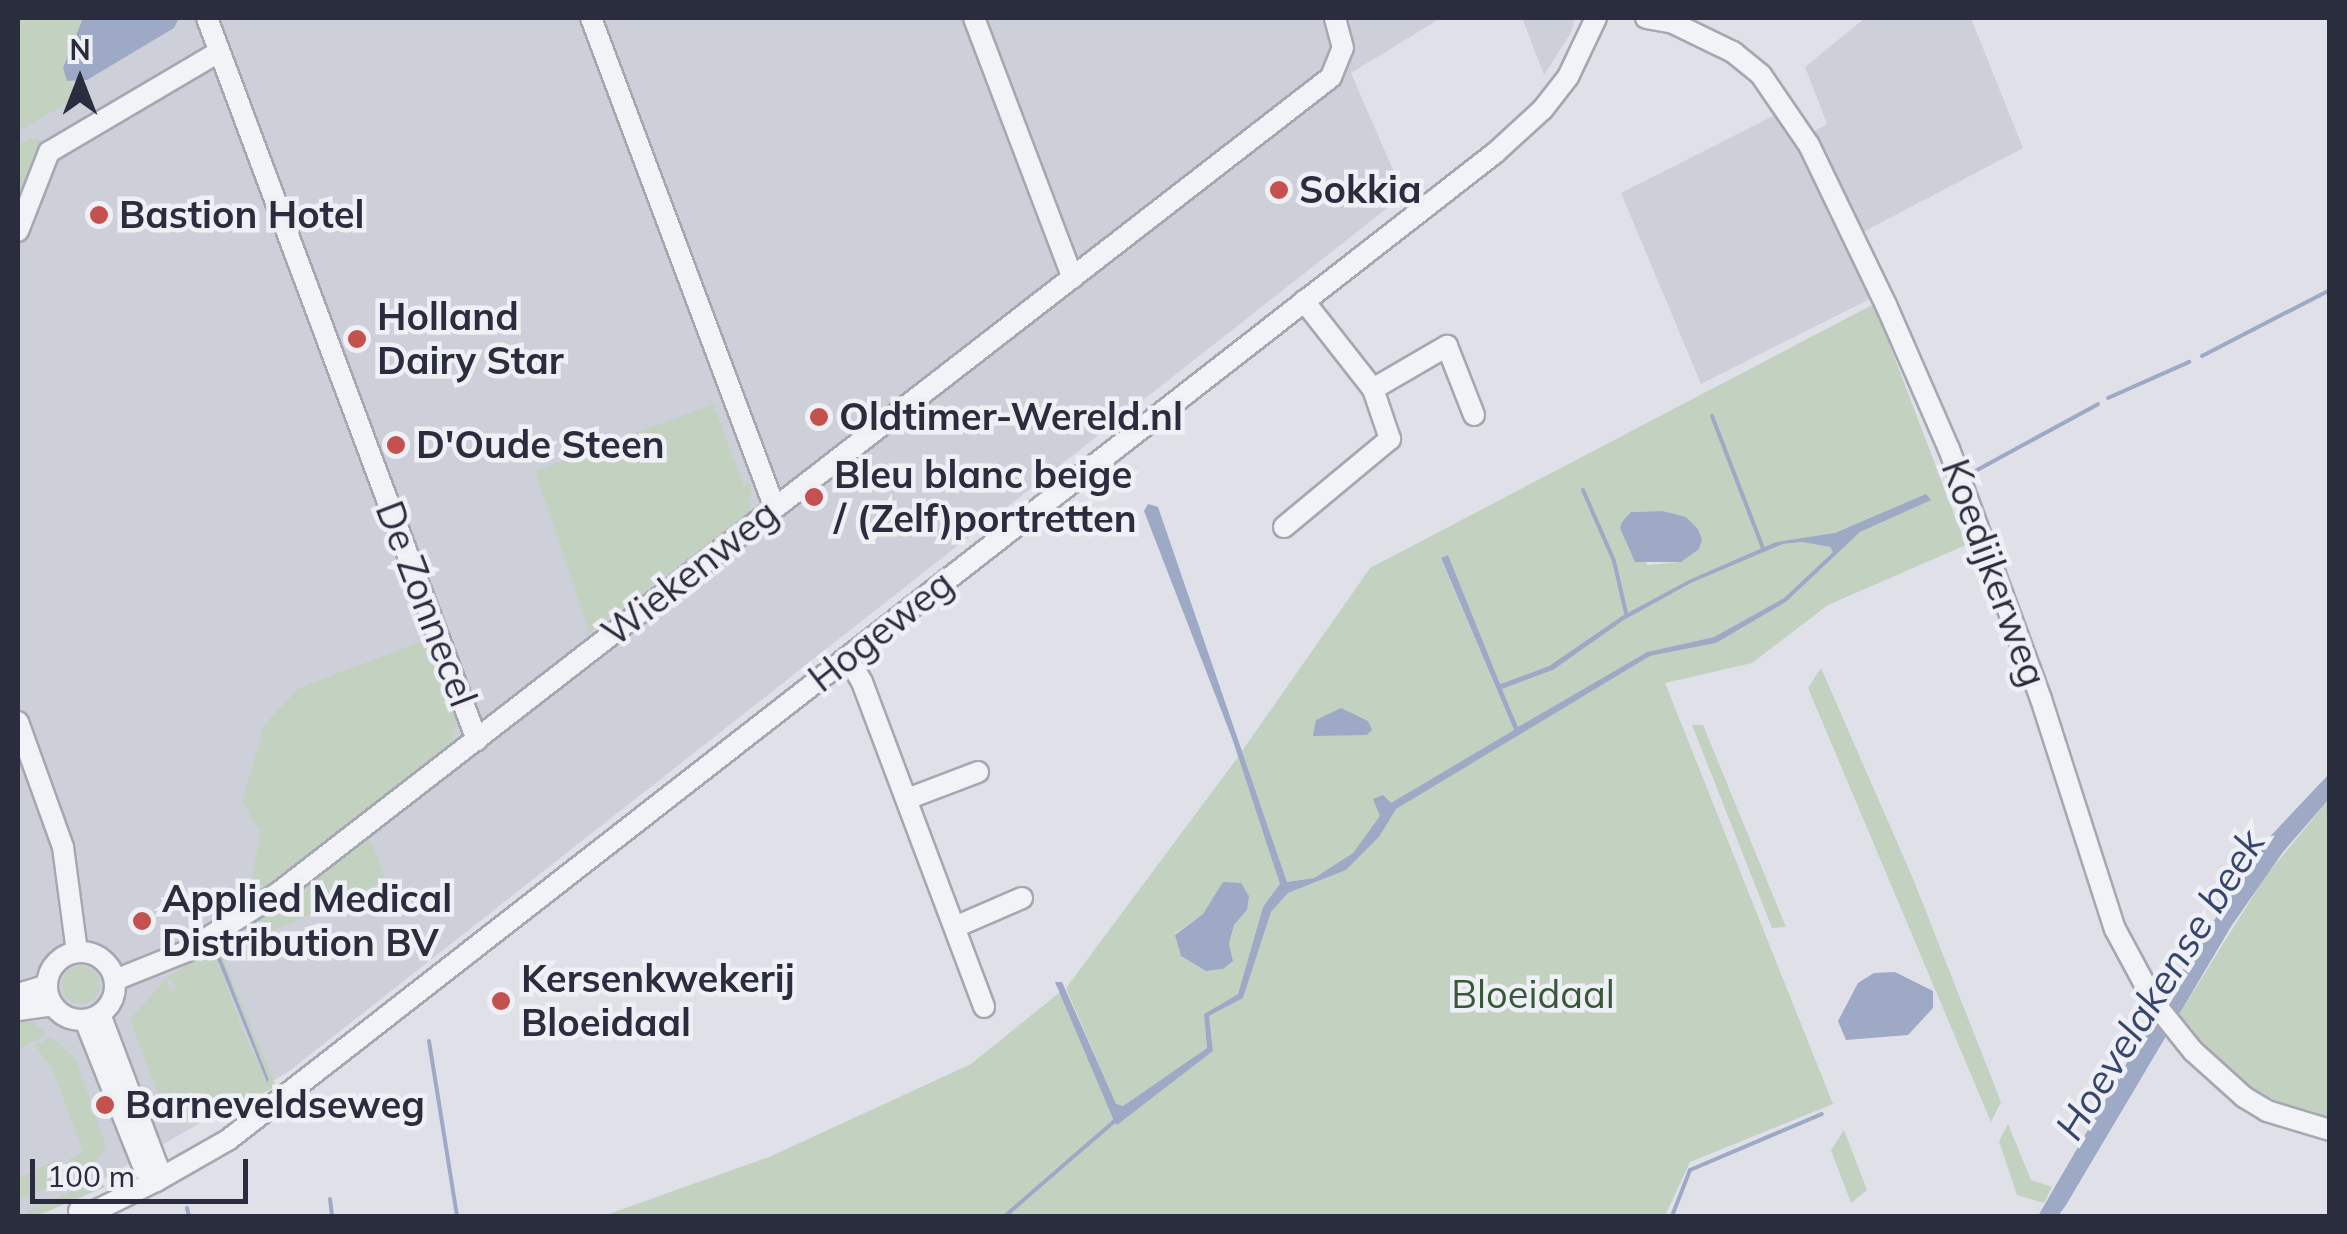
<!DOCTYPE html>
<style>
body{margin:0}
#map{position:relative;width:2347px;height:1234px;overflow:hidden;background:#e0e1e8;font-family:Mulish,sans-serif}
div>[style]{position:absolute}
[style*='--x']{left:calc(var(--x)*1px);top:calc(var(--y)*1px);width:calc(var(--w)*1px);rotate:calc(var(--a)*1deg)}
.built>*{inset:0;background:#ced0d9}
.green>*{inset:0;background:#c3d1c1}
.round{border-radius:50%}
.water>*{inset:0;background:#9da9c5}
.stream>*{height:4px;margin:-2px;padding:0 2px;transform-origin:2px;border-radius:2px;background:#9da9c5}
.roads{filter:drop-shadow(2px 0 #a6a7b2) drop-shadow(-2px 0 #a6a7b2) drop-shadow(0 2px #a6a7b2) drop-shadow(0 -2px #a6a7b2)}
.minor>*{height:20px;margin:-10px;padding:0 10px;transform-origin:10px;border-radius:10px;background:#f2f3f6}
.minor>.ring{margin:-10px;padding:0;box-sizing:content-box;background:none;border:20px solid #f2f3f6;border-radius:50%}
.dots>*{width:28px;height:28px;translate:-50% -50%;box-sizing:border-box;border:5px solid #eff0f5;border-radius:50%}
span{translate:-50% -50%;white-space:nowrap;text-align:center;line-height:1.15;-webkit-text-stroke:9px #eff0f5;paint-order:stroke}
.poi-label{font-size:38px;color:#2a2d3e;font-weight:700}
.left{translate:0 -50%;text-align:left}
.street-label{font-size:38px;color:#2a2d3e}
.park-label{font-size:38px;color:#385838}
.water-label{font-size:40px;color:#37466e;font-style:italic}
.frame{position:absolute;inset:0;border:20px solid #2a2d3e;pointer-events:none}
.north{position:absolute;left:30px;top:30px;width:100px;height:100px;-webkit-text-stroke:8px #eff0f5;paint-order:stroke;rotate:0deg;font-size:28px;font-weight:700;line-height:40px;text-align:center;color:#2a2d3e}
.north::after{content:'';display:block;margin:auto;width:35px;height:45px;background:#2a2d3e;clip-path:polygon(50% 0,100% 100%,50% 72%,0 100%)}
.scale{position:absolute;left:30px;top:1159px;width:218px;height:45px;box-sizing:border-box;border:5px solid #2a2d3e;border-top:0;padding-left:12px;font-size:30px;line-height:35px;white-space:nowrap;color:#2a2d3e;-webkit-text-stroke:8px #eff0f5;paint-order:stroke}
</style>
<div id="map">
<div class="built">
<div style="clip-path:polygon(18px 18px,1441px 18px,1351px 73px,1404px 195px,288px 1072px,93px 1185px,18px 1216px)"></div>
<div style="clip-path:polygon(1522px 18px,1575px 18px,1571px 33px,1544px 75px)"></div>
<div style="clip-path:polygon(1865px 18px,1971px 18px,2023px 148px,1846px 241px,1874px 297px,1701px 384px,1621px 193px,1777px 114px,1795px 142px,1827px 124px,1805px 67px)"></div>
</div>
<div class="green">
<div style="clip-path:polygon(18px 18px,83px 18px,63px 68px,79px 97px,18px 131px)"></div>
<div style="clip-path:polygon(30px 138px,40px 140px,42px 147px,18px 207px,18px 145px)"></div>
<div style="clip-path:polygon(evenodd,1874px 304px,1966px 545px,1828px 605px,1752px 663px,1665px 683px,1833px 1104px,1690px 1162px,1665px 1216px,603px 1216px,769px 1157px,971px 1064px,1060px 992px,1118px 1124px,1213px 1051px,1209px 1016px,1243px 998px,1271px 912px,1288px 893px,1346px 870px,1379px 837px,1395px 809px,1650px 656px,1716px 643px,1786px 602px,1860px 532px,1930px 500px,1820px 538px,1776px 542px,1622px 616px,1549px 666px,1499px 684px,1448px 556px,1441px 559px,1514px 730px,1390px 804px,1374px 799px,1381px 816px,1353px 853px,1314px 878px,1287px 882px,1242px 751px,1370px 568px,1874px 304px,1663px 511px,1686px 517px,1702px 540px,1699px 548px,1681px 562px,1647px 565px,1631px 512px,1663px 511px)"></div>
<div style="clip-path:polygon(713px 404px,744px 485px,751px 484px,750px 512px,585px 636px,588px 629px,535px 471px)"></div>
<div style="clip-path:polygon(1802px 542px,1830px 547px,1833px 552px,1784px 598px,1714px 637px,1647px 652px,1518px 727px,1502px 689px,1553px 670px,1624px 620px,1691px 583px,1783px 544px)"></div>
<div style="clip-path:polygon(420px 642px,432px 645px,457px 717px,453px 742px,266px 887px,252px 881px,260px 831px,242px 802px,264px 725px,299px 688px)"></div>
<div style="clip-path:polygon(1821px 668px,1914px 881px,2001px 1102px,1991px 1122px,1808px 688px)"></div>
<div style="clip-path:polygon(1692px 725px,1703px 725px,1786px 927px,1772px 928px)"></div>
<div style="clip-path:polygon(evenodd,1238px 757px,1281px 884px,1263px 907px,1238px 994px,1204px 1014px,1207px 1048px,1123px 1106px,1116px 1105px,1066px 988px,1238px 757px,1247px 910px,1234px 925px,1229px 944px,1233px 961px,1223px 969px,1206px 971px,1181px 956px,1175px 934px,1203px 914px,1247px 910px)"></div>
<div style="clip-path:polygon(2329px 799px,2329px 1119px,2286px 1106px,2236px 1079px,2178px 1016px,2265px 877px)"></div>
<div style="clip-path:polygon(369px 836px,386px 880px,269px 933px,245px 928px)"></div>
<div style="clip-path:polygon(evenodd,230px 934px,257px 941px,223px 958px,276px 1086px,233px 1110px,194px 1123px,168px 1122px,130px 1019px,166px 979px,171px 991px,178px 986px,167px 978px,230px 934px,215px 954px,232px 985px,269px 1080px,249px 1046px,215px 954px)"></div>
<div class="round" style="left:62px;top:966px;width:38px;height:38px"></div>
<div style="clip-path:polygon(30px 1018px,47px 1035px,18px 1049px,18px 1019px)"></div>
<div style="clip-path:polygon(51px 1037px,76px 1059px,106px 1147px,90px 1169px,18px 1200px,18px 1178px,55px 1161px,60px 1171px,72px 1166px,69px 1159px,83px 1152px,53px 1071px,35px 1045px)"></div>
<div style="clip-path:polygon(2008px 1124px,2031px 1180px,2052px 1187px,2044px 1203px,2017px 1195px,1999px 1141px)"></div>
<div style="clip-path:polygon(1844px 1130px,1867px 1190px,1851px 1203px,1831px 1150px)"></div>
<div style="clip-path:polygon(98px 1179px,105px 1187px,37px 1216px,18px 1216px)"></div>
</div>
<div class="water">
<div style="clip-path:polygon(83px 18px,179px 18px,174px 28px,87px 80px,67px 81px,63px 68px)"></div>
<div style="clip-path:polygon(evenodd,1926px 494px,1931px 500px,1860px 532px,1786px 602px,1716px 643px,1650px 656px,1396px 809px,1379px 837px,1346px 870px,1288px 893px,1271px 912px,1243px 998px,1209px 1016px,1213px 1051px,1117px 1125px,1114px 1121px,1055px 982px,1062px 982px,1116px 1104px,1123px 1106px,1207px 1048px,1204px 1014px,1238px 994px,1263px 907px,1280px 884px,1232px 738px,1144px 511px,1148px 504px,1158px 507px,1287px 882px,1314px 878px,1353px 853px,1380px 816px,1373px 799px,1383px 795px,1391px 803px,1514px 730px,1441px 558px,1448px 555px,1500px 684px,1549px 666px,1622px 616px,1689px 580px,1776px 542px,1835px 533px,1926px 494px,1802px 542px,1830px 547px,1833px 552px,1784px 598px,1714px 637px,1647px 652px,1518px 727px,1502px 689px,1553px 670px,1624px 620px,1691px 583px,1783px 544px,1802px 542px)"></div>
<div style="clip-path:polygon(1663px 511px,1686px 517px,1698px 529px,1702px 540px,1699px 549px,1681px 562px,1635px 562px,1620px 528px,1622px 522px,1631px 512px)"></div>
<div style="clip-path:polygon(1341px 708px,1368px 721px,1372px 730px,1367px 735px,1313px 736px,1316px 720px)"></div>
<div style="clip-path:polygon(2329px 774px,2329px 799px,2283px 852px,2232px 925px,2066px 1205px,2058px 1216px,2038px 1216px,2164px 999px,2263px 844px)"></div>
<div style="clip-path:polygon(1223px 882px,1241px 883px,1249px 896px,1247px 910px,1234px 925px,1229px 944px,1233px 961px,1223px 969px,1206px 971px,1181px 956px,1175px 935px,1203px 914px)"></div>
<div style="clip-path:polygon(219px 953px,269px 1080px,267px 1082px,216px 956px)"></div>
<div style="clip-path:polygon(1895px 972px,1933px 991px,1933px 1008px,1908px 1035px,1846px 1040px,1838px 1021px,1858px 983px,1874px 973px)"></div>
</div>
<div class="stream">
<div style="--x:2202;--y:356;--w:144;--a:-27.3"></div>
<div style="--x:2108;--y:398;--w:89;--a:-24"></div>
<div style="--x:1712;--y:416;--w:142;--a:68.9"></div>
<div style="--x:1968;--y:475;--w:148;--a:-28.6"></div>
<div style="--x:1583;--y:490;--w:77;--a:66.4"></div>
<div style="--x:1614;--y:561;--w:53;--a:77"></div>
<div style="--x:429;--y:1041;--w:177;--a:80.9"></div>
<div style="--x:330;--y:1199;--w:17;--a:83"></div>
<div style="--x:187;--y:1208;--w:8;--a:76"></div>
<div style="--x:1005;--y:1216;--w:150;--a:-40.9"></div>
<div style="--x:1672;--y:1216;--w:49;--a:-68.6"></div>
<div style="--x:1690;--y:1170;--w:143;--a:-23"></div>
</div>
<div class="roads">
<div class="minor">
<div style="--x:207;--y:18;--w:771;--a:69.5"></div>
<div style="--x:591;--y:18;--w:521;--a:69.44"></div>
<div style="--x:974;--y:18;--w:278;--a:69.2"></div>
<div style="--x:1646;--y:18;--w:27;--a:10"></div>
<div style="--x:1673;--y:23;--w:67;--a:25.8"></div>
<div style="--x:1733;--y:52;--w:36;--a:39"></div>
<div style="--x:1761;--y:75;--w:85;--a:55.6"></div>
<div style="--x:1809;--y:145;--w:178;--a:64.3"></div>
<div style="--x:1886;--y:305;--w:157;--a:66.4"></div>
<div style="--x:1949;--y:449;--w:266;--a:69.8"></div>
<div style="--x:2041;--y:699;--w:242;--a:72.2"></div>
<div style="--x:2115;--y:929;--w:86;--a:61.7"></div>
<div style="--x:2156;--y:1005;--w:59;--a:51.2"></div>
<div style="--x:2193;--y:1051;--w:69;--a:42"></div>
<div style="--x:2244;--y:1097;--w:27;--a:31"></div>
<div style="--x:2267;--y:1111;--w:66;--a:16.8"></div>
<div style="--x:18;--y:231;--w:85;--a:-68.6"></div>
<div style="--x:49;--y:152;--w:197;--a:-30.5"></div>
<div style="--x:1373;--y:389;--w:86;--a:-30.2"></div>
<div style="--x:1447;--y:346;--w:74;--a:68.6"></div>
<div style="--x:1284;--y:527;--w:138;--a:-39.7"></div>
<div style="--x:1390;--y:439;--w:53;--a:-108.8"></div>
<div style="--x:1373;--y:389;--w:112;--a:-128.1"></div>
<div style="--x:842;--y:662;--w:15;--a:32"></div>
<div style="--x:855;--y:670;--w:14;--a:60"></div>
<div style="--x:862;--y:682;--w:347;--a:69.4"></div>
<div style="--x:18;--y:722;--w:133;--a:70.2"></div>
<div style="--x:63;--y:847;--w:106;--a:82.4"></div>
<div style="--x:907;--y:799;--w:76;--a:-20.8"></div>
<div style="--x:955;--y:927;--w:73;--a:-23.4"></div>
<div class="ring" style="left:47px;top:952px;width:48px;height:48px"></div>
<div style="--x:115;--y:980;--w:78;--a:-21.9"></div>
<div style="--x:187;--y:951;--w:108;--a:-32.5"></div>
<div style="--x:278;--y:893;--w:1332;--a:-37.77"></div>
<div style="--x:1331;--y:77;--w:31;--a:-68"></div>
<div style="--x:1343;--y:48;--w:31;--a:-105"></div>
<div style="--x:18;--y:994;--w:30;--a:-17"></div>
<div style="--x:18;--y:1010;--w:34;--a:-8"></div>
<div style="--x:85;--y:1020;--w:162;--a:68.3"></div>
<div style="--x:145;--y:1171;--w:15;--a:42"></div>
<div style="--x:156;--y:1181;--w:83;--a:-29.7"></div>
<div style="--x:228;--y:1140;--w:1606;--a:-37.92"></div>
<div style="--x:1495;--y:153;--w:65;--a:-42.5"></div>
<div style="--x:1543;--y:109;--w:41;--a:-52"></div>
<div style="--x:1568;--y:77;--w:65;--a:-64.6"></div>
<div style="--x:79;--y:1211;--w:10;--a:17"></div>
<div style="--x:89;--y:1214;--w:75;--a:-26.2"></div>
<div style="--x:156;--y:1181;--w:16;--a:-86"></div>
<div style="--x:157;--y:1165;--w:161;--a:-110.7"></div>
</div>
</div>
<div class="dots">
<div style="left:1279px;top:190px;background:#c4514d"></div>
<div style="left:99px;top:215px;background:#c4514d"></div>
<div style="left:357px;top:339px;background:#c4514d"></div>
<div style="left:819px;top:417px;background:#c4514d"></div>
<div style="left:396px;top:445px;background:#c4514d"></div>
<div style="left:814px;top:497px;background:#c4514d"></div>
<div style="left:142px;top:921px;background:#c4514d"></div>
<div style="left:501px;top:1001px;background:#c4514d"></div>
<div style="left:105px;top:1105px;background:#c4514d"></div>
</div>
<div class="poi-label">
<span class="left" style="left:1299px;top:190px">Sokkia</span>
<span class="left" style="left:119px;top:215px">Bastion Hotel</span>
<span class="left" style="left:377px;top:339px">Holland<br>Dairy Star</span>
<span class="left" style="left:839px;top:417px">Oldtimer-Wereld.nl</span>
<span class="left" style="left:416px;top:445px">D'Oude Steen</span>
<span class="left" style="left:834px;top:497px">Bleu blanc beige<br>/ (Zelf)portretten</span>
<span class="left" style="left:162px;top:921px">Applied Medical<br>Distribution BV</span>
<span class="left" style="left:521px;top:1001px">Kersenkwekerij<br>Bloeidaal</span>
<span class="left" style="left:125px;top:1105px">Barneveldseweg</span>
</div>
<div class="street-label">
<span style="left:690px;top:573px;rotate:-38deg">Wiekenweg</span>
<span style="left:1994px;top:573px;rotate:70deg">Koedijkerweg</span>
<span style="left:426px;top:604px;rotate:69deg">De Zonnecel</span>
<span style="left:881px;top:631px;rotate:-38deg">Hogeweg</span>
</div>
<div class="park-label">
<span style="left:1533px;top:995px">Bloeidaal</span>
</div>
<div class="water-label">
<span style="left:2159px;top:984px;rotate:-58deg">Hoevelakense beek</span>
</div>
<div class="frame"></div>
<div class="north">N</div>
<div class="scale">100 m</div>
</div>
